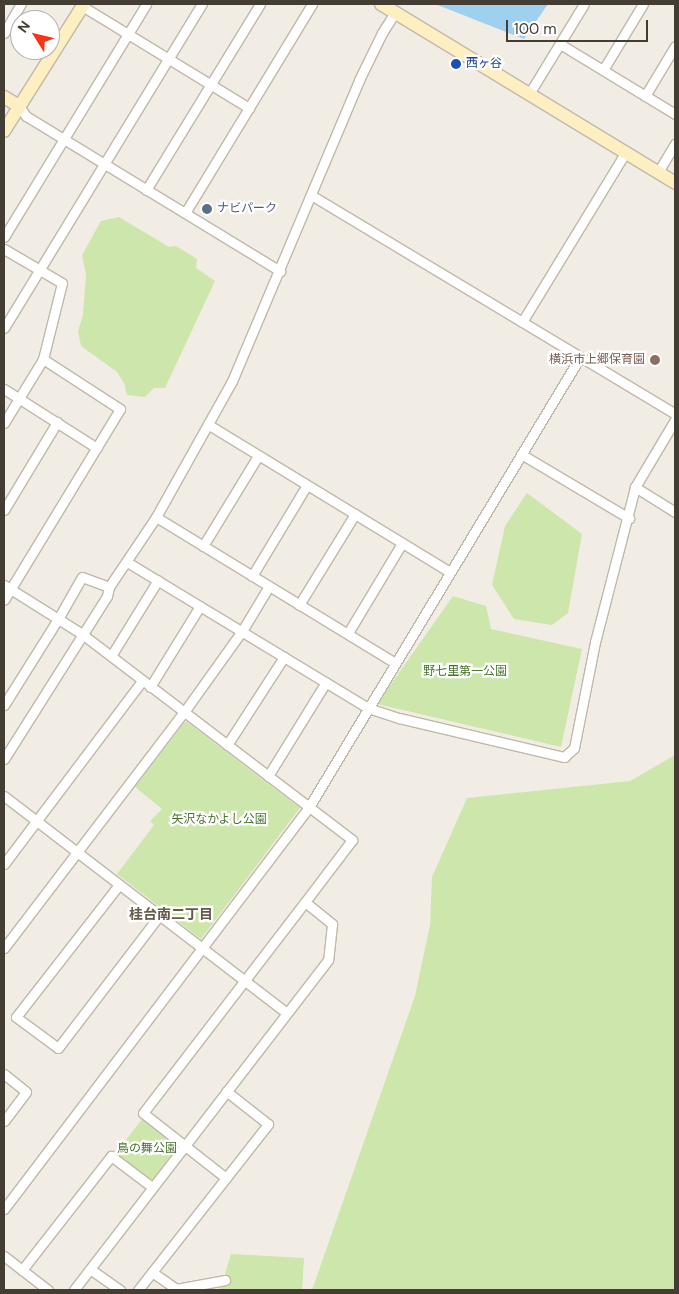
<!DOCTYPE html>
<meta charset="utf-8">
<style>
body{margin:0}
#map{position:relative;width:679px;height:1294px;overflow:hidden;background:#f2ede4;font-family:"DM Sans","Noto Sans JP",sans-serif}
div>[style]{position:absolute}
[style*='--x']{left:calc(var(--x)*1px);top:calc(var(--y)*1px);width:calc(var(--w)*1px);rotate:calc(var(--a)*1deg)}
.green>*{inset:0;background:#cde6ac}
.water>*{inset:0;background:#a0d0ef}
.roads{filter:drop-shadow(1px 0 #c0b8aa) drop-shadow(-1px 0 #c0b8aa) drop-shadow(0 1px #c0b8aa) drop-shadow(0 -1px #c0b8aa)}
.street>*{height:9px;margin:-4.5px;padding:0 4.5px;transform-origin:4.5px;border-radius:4.5px;background:#fff}
.secondary>*{height:12px;margin:-6px;padding:0 6px;transform-origin:6px;border-radius:6px;background:#feefc2}
.dots>*{width:14px;height:14px;translate:-50% -50%;box-sizing:border-box;border:2px solid #fff;border-radius:50%}
span{translate:-50% -50%;white-space:nowrap;text-align:center;line-height:1.15;-webkit-text-stroke:4.5px #fff;paint-order:stroke}
.transit-label{font-size:12px;color:#164399}
.left{translate:0 -50%;text-align:left}
.service-label{font-size:12px;color:#4e5e75}
.education-label{font-size:12px;color:#785e54}
.right{translate:-100% -50%;text-align:right}
.park-label{font-size:12px;color:#467428}
.neighbourhood-label{font-size:14px;color:#665b4b;font-weight:700}
.frame{position:absolute;inset:0;border:5px solid #443d34;pointer-events:none}
.north{position:absolute;left:10px;top:10px;width:50px;height:50px;box-sizing:border-box;background:#fff;border:1px solid #b4b1ae;border-radius:50%;rotate:306deg;font-size:14px;font-weight:700;line-height:20px;text-align:center;color:#443d34}
.north::after{content:'';display:block;margin:auto;width:18px;height:22px;background:#f83415;clip-path:polygon(50% 0,100% 100%,50% 72%,0 100%)}
.scale{position:absolute;left:506px;top:20px;width:142px;height:22px;box-sizing:border-box;border:2px solid #443d34;border-top:0;padding-left:6px;font-size:15px;line-height:18px;white-space:nowrap;color:#443d34;-webkit-text-stroke:4px #fff;paint-order:stroke}
</style>
<div id="map">
<div class="green">
<div style="clip-path:polygon(119px 217px,169px 247px,176px 246px,197px 259px,196px 268px,215px 281px,165px 388px,154px 388px,145px 397px,127px 395px,124px 383px,117px 372px,81px 346px,78px 331px,83px 315px,86px 274px,82px 255px,101px 221px)"></div>
<div style="clip-path:polygon(527px 493px,582px 534px,568px 613px,552px 625px,514px 619px,492px 585px,505px 526px)"></div>
<div style="clip-path:polygon(453px 596px,486px 606px,491px 629px,582px 649px,561px 747px,377px 704px)"></div>
<div style="clip-path:polygon(187px 722px,300px 808px,201px 939px,117px 874px,154px 825px,150px 821px,162px 809px,135px 787px,184px 723px)"></div>
<div style="clip-path:polygon(675px 755px,675px 1290px,312px 1290px,415px 996px,430px 925px,432px 877px,467px 798px,630px 781px)"></div>
<div style="clip-path:polygon(143px 1118px,178px 1146px,152px 1180px,115px 1154px)"></div>
<div style="clip-path:polygon(231px 1254px,304px 1258px,302px 1290px,220px 1290px)"></div>
</div>
<div class="water">
<div style="clip-path:polygon(435px 4px,548px 4px,524px 39px)"></div>
</div>
<div class="roads">
<div class="street">
<div style="--x:82;--y:6;--w:196;--a:31.4"></div>
<div style="--x:4;--y:33;--w:34;--a:-60"></div>
<div style="--x:560;--y:44;--w:135;--a:31.3"></div>
<div style="--x:603;--y:70;--w:77;--a:-58.8"></div>
<div style="--x:529;--y:94;--w:105;--a:-58.6"></div>
<div style="--x:645;--y:96;--w:58;--a:-59"></div>
<div style="--x:19;--y:106;--w:12;--a:55"></div>
<div style="--x:26;--y:116;--w:298;--a:31.4"></div>
<div style="--x:658;--y:172;--w:33;--a:-59"></div>
<div style="--x:146;--y:190;--w:218;--a:-58.5"></div>
<div style="--x:311;--y:195;--w:425;--a:31"></div>
<div style="--x:185;--y:213;--w:245;--a:-58.7"></div>
<div style="--x:4;--y:237;--w:273;--a:-58.6"></div>
<div style="--x:4;--y:249;--w:67;--a:30.4"></div>
<div style="--x:62;--y:283;--w:78;--a:104"></div>
<div style="--x:43;--y:359;--w:92;--a:33"></div>
<div style="--x:120;--y:409;--w:223;--a:121.3"></div>
<div style="--x:522;--y:322;--w:198;--a:-58.6"></div>
<div style="--x:4;--y:328;--w:380;--a:-58.6"></div>
<div style="--x:4;--y:389;--w:110;--a:32.4"></div>
<div style="--x:4;--y:423;--w:75;--a:-58.6"></div>
<div style="--x:209;--y:425;--w:282;--a:31.4"></div>
<div style="--x:521;--y:454;--w:126;--a:30.7"></div>
<div style="--x:635;--y:487;--w:47;--a:32"></div>
<div style="--x:4;--y:510;--w:103;--a:-58.9"></div>
<div style="--x:156;--y:517;--w:280;--a:31.4"></div>
<div style="--x:203;--y:546;--w:105;--a:-58.6"></div>
<div style="--x:127;--y:562;--w:282;--a:31.2"></div>
<div style="--x:368;--y:708;--w:33;--a:18"></div>
<div style="--x:399;--y:718;--w:170;--a:13.3"></div>
<div style="--x:564;--y:757;--w:13;--a:-42"></div>
<div style="--x:574;--y:748;--w:108;--a:-78.8"></div>
<div style="--x:595;--y:642;--w:160;--a:-75.5"></div>
<div style="--x:635;--y:487;--w:78;--a:-59.2"></div>
<div style="--x:252;--y:576;--w:106;--a:-58.9"></div>
<div style="--x:4;--y:585;--w:92;--a:32.1"></div>
<div style="--x:82;--y:634;--w:340;--a:37.3"></div>
<div style="--x:352;--y:840;--w:78;--a:127.2"></div>
<div style="--x:305;--y:902;--w:35;--a:39"></div>
<div style="--x:332;--y:924;--w:36;--a:96"></div>
<div style="--x:328;--y:960;--w:416;--a:127.6"></div>
<div style="--x:299;--y:605;--w:107;--a:-58.4"></div>
<div style="--x:348;--y:633;--w:105;--a:-59"></div>
<div style="--x:111;--y:656;--w:89;--a:-58.3"></div>
<div style="--x:150;--y:687;--w:95;--a:-58.3"></div>
<div style="--x:4;--y:705;--w:102;--a:-57.9"></div>
<div style="--x:58;--y:619;--w:48;--a:-60.3"></div>
<div style="--x:82;--y:577;--w:29;--a:20"></div>
<div style="--x:227;--y:745;--w:105;--a:-57.1"></div>
<div style="--x:4;--y:759;--w:193;--a:-57.7"></div>
<div style="--x:107;--y:596;--w:9;--a:-77"></div>
<div style="--x:109;--y:587;--w:84;--a:-56.1"></div>
<div style="--x:156;--y:517;--w:156;--a:-60.8"></div>
<div style="--x:232;--y:381;--w:327;--a:-67.1"></div>
<div style="--x:359;--y:80;--w:52;--a:-63.9"></div>
<div style="--x:382;--y:33;--w:25;--a:-58"></div>
<div style="--x:268;--y:776;--w:110;--a:-58.3"></div>
<div style="--x:4;--y:796;--w:355;--a:37.5"></div>
<div style="--x:4;--y:864;--w:229;--a:-53"></div>
<div style="--x:118;--y:886;--w:166;--a:127.9"></div>
<div style="--x:16;--y:1017;--w:52;--a:36.4"></div>
<div style="--x:58;--y:1048;--w:166;--a:-52.6"></div>
<div style="--x:4;--y:948;--w:297;--a:-52.7"></div>
<div style="--x:184;--y:712;--w:100;--a:-54.4"></div>
<div style="--x:242;--y:631;--w:52;--a:-59"></div>
<div style="--x:4;--y:1074;--w:28;--a:39"></div>
<div style="--x:26;--y:1092;--w:36;--a:127"></div>
<div style="--x:226;--y:1178;--w:105;--a:-141.9"></div>
<div style="--x:143;--y:1113;--w:266;--a:-52.5"></div>
<div style="--x:4;--y:1209;--w:505;--a:-52.81"></div>
<div style="--x:309;--y:807;--w:525;--a:-58.94"></div>
<div style="--x:4;--y:1256;--w:56;--a:37.7"></div>
<div style="--x:90;--y:1269;--w:37;--a:35"></div>
<div style="--x:22;--y:1270;--w:145;--a:-52"></div>
<div style="--x:111;--y:1156;--w:51;--a:37.1"></div>
<div style="--x:152;--y:1272;--w:29;--a:35"></div>
<div style="--x:176;--y:1289;--w:50;--a:-10.4"></div>
<div style="--x:138;--y:1290;--w:211;--a:-51.9"></div>
<div style="--x:268;--y:1124;--w:53;--a:-141.8"></div>
</div>
<div class="secondary">
<div style="--x:381;--y:4;--w:344;--a:31.3"></div>
<div style="--x:4;--y:97;--w:17;--a:31"></div>
<div style="--x:4;--y:131;--w:150;--a:-57.8"></div>
</div>
</div>
<div class="dots">
<div style="left:456px;top:64px;background:#1a4fb4"></div>
<div style="left:207px;top:209px;background:#5c6f8a"></div>
<div style="left:655px;top:360px;background:#8d6e63"></div>
</div>
<div class="transit-label">
<span class="left" style="left:466px;top:64px">西ヶ谷</span>
</div>
<div class="service-label">
<span class="left" style="left:217px;top:209px">ナビパーク</span>
</div>
<div class="education-label">
<span class="right" style="left:645px;top:360px">横浜市上郷保育園</span>
</div>
<div class="park-label">
<span style="left:465px;top:672px">野七里第一公園</span>
<span style="left:219px;top:820px">矢沢なかよし公園</span>
<span style="left:147px;top:1149px">鳥の舞公園</span>
</div>
<div class="neighbourhood-label">
<span style="left:171px;top:914px">桂台南二丁目</span>
</div>
<div class="frame"></div>
<div class="north">N</div>
<div class="scale">100 m</div>
</div>
